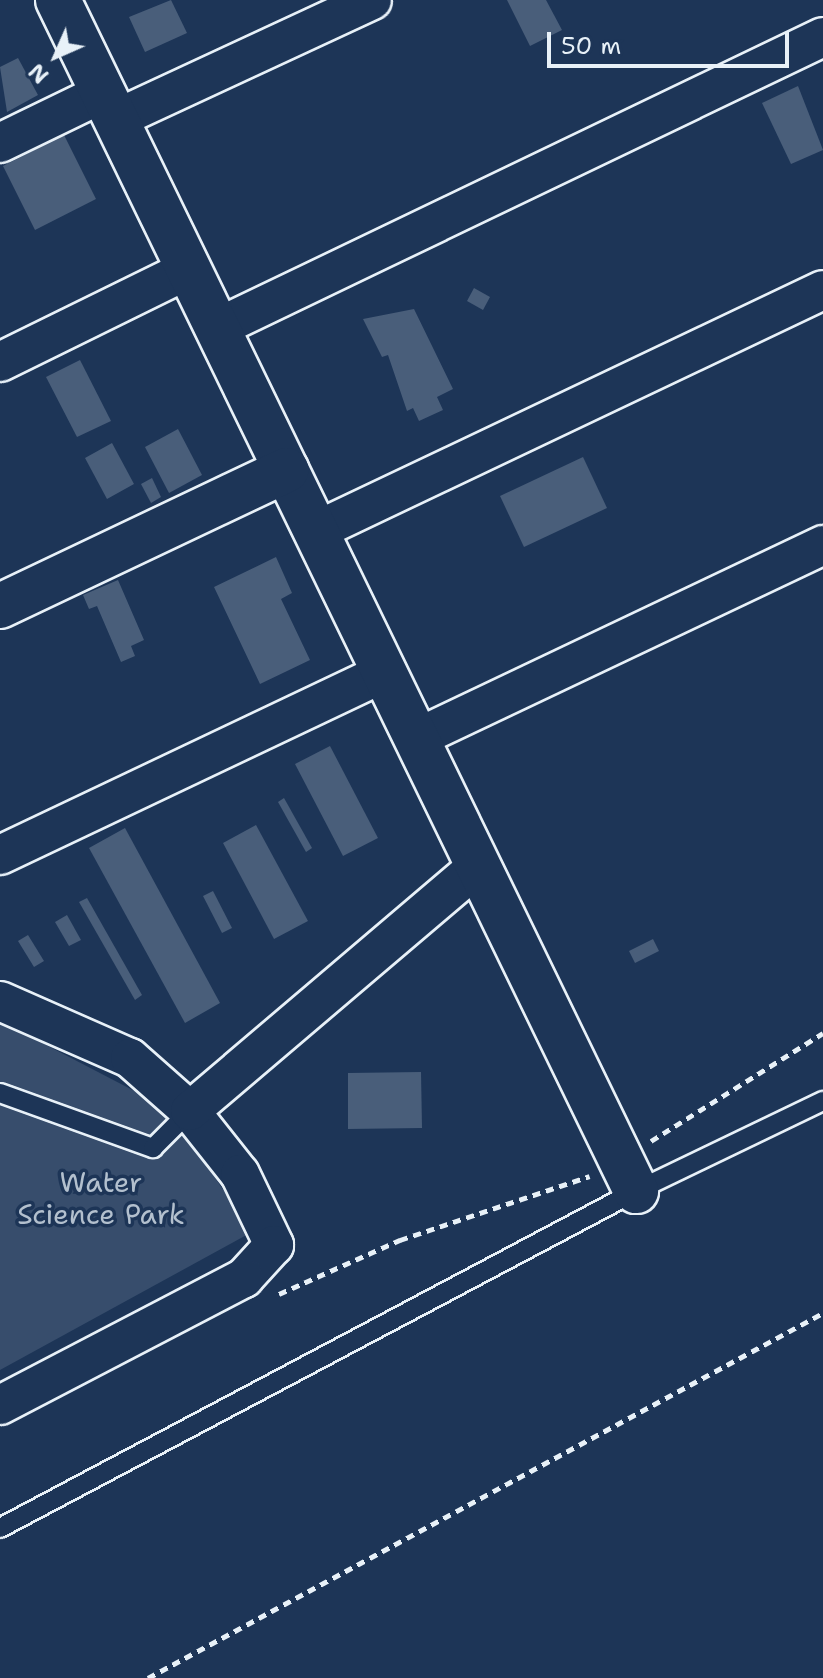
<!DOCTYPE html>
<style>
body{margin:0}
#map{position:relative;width:823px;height:1678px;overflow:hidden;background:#1d3557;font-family:"Shantell Sans",sans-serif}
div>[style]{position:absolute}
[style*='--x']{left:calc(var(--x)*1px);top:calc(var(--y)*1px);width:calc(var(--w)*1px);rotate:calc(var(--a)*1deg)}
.green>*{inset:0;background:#374d6c}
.building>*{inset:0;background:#495e7a}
.path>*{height:5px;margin-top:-2.5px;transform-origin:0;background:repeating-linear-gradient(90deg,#e8f1f8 0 8px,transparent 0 14px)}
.roads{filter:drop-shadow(2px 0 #e8f1f8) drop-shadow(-2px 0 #e8f1f8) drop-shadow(0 2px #e8f1f8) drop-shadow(0 -2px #e8f1f8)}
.lane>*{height:18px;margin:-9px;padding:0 9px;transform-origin:9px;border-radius:9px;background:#1d3557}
.street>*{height:38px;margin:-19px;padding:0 19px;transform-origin:19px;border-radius:19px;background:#1d3557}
.secondary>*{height:44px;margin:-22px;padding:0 22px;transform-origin:22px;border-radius:22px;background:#1d3557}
span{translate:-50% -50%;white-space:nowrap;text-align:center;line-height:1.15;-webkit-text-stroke:7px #1d3557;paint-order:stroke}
.park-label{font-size:28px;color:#b3c0ce}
.north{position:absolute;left:16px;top:16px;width:80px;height:80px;-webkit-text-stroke:6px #1d3557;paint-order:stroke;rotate:225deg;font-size:22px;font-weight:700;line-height:32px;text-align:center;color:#e8f1f8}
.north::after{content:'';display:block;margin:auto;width:28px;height:36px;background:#e8f1f8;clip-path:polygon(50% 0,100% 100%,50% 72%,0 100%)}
.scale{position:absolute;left:547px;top:32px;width:242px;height:36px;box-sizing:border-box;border:4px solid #e8f1f8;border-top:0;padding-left:10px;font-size:24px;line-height:28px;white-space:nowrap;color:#e8f1f8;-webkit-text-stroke:6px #1d3557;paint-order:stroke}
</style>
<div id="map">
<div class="green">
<div style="clip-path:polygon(0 1021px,146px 1097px,196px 1150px,252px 1232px,0 1370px)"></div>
</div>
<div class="building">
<div style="clip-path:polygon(171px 0,187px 33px,145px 52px,129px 17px)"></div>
<div style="clip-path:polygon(507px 0,546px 0,562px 30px,530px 46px)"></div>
<div style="clip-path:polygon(18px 58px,38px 95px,7px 112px,0 67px)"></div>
<div style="clip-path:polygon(798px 86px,823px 150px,791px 164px,762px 103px)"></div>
<div style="clip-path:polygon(64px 135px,96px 199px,35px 230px,3px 166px)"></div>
<div style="clip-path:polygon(474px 288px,490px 297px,483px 310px,467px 301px)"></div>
<div style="clip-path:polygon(414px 309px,453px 389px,437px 397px,443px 410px,419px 421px,413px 408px,407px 411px,388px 355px,382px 357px,363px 319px)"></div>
<div style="clip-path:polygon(80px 360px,111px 421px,77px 437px,46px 377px)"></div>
<div style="clip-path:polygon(178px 429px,202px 475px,169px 493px,145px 447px)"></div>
<div style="clip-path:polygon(112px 443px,134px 484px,107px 499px,85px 458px)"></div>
<div style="clip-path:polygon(583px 457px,607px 508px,524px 547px,500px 496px)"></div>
<div style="clip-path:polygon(152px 478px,161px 497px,151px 503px,141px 484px)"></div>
<div style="clip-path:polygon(276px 557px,292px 593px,281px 599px,310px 660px,260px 684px,214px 587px)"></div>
<div style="clip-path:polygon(118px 580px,144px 640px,131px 646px,135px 656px,121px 662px,97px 606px,89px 609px,83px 595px)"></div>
<div style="clip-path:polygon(330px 746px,378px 838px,343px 856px,295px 764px)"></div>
<div style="clip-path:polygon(284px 798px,312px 848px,306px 852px,278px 802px)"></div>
<div style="clip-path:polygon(256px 825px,308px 921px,274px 939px,223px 843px)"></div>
<div style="clip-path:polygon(125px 828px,220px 1003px,185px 1023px,89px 848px)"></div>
<div style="clip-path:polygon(213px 891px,232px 928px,222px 933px,203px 896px)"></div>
<div style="clip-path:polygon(87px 898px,142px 995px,135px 1000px,79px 902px)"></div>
<div style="clip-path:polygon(67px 915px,81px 940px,69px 946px,55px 922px)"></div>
<div style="clip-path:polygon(28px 935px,44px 961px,34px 967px,18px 941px)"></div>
<div style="clip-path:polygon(653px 939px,659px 951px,635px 963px,629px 951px)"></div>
<div style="clip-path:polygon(421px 1072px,422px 1128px,348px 1129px,348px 1073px)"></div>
</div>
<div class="path">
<div style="--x:651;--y:1141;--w:203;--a:-32.1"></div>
<div style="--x:279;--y:1294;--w:133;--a:-24.1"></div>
<div style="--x:400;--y:1240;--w:200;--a:-18.6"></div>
<div style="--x:148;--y:1678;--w:767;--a:-28.4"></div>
</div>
<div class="roads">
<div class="lane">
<div style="--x:0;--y:1093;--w:163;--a:19.8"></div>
<div style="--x:153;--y:1148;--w:52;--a:-45"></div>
<div style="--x:0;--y:1528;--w:720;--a:-27.92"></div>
<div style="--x:636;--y:1191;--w:208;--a:-25.7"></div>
</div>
<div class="street">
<div style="--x:116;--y:119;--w:282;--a:-24.9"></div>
<div style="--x:0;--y:143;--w:114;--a:-25.9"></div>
<div style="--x:217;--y:328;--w:672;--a:-25.65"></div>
<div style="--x:0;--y:362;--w:211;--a:-26.2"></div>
<div style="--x:316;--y:531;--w:561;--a:-25.42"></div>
<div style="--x:417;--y:738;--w:450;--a:-25.4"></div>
<div style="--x:0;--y:855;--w:425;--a:-25.4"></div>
<div style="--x:0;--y:1001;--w:142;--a:23.7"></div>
<div style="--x:130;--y:1058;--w:80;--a:41.5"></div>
<div style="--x:190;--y:1111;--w:80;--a:51.6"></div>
<div style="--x:240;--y:1174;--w:79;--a:64.4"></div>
<div style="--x:274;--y:1245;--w:45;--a:132.3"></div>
<div style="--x:244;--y:1278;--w:275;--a:152.5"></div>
<div style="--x:190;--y:1111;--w:378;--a:-40.4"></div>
</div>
<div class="secondary">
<div style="--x:58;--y:0;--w:1324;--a:64.11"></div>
<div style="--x:0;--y:606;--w:317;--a:-25.4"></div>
</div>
</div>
<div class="park-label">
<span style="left:101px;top:1198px">Water<br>Science Park</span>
</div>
<div class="north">N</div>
<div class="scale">50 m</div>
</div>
